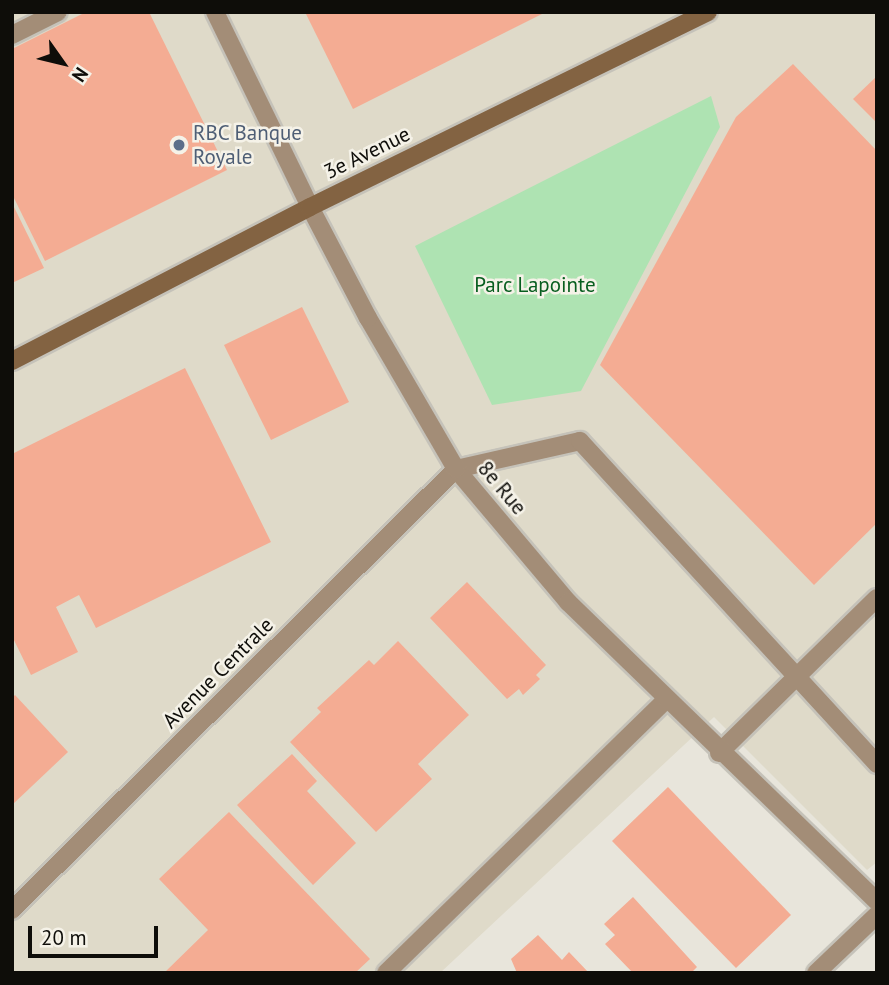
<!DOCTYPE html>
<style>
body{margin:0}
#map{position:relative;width:889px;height:985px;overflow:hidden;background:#e8e5db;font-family:"PT Sans",sans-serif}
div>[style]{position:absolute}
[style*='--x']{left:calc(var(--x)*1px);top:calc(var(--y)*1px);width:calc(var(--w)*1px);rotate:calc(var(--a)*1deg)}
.built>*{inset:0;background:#dfdac9}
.green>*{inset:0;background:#aee3b2}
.building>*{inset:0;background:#f4ac93}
.roads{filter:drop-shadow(2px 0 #c5c2b9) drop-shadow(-2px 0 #c5c2b9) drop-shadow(0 2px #c5c2b9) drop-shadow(0 -2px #c5c2b9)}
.service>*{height:18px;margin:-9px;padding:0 9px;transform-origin:9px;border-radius:9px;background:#a38d77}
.minor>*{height:18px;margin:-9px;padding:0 9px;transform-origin:9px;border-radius:9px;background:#a38d77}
.tertiary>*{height:18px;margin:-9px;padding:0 9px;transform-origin:9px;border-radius:9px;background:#a38d77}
.secondary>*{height:18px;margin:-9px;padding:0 9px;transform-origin:9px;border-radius:9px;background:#836342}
.dots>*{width:19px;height:19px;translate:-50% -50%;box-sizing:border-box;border:4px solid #f5f2e8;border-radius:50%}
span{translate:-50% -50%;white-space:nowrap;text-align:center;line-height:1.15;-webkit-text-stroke:5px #f5f2e8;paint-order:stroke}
.service-label{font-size:21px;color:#4e5e75}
.left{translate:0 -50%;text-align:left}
.street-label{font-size:21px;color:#0e0d09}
.park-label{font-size:21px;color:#085e1f}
.frame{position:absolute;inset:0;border:14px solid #0e0d09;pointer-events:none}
.north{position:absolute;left:28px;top:28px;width:70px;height:70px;-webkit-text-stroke:5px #f5f2e8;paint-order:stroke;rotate:124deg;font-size:19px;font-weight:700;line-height:28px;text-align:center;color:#0e0d09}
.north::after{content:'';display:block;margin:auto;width:24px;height:32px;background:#0e0d09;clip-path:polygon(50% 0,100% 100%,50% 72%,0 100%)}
.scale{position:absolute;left:28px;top:926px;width:130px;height:32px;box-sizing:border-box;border:4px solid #0e0d09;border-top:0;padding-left:9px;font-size:21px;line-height:24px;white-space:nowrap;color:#0e0d09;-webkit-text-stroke:5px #f5f2e8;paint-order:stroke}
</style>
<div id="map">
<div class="built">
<div style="clip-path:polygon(12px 12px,877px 12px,877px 862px,867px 870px,714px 717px,440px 973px,12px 973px)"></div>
</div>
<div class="green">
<div style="clip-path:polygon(711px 96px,720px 127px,581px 391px,492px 405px,415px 246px)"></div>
</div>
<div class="building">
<div style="clip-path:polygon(86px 12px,149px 12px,227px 170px,45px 261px,12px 194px,12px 49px)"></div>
<div style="clip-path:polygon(305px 12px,546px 12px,353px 109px)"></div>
<div style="clip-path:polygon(793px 64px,877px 151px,877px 523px,814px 585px,600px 365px,736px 117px)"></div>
<div style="clip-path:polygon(877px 76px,877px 123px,853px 99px)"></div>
<div style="clip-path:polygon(12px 203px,44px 268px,12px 283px)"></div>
<div style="clip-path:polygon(302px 307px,349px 402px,271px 440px,224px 345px)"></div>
<div style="clip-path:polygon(185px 368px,271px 542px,96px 628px,79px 595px,56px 607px,78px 652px,31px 675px,12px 636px,12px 454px)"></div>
<div style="clip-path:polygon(467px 582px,546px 665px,536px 675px,540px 679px,523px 695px,519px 689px,507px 699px,430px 618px)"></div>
<div style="clip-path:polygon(398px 641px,469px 715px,418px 764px,432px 779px,376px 832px,290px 742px,321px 712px,317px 708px,369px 660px,374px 665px)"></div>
<div style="clip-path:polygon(15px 695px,68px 752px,12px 805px,12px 698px)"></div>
<div style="clip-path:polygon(292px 754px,317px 781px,307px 791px,356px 843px,313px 885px,237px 805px)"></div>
<div style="clip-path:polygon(668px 787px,791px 915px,736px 968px,612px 841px)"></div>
<div style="clip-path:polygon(229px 812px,370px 959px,355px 973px,164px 973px,208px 930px,159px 879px)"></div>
<div style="clip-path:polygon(633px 897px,697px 967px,691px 973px,633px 973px,605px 944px,615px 935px,604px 924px)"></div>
<div style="clip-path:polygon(538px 935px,562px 960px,569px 952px,589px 973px,517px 973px,511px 959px)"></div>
</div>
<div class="roads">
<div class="service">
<div style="--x:12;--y:35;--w:51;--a:-26.6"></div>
<div style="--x:456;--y:469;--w:127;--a:-12.7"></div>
<div style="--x:580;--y:441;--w:439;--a:47.4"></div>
<div style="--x:719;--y:753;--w:221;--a:-44.5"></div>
<div style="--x:386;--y:973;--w:391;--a:-44.3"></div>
</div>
<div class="minor">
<div style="--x:215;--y:12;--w:217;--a:64"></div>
<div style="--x:456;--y:469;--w:174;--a:49.9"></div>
<div style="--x:568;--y:602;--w:430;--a:44.1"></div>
<div style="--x:816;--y:973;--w:84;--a:-43.6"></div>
</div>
<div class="tertiary">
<div style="--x:12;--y:910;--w:626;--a:-44.81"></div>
<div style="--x:456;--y:469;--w:175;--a:-120.2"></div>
<div style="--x:368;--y:318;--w:125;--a:-117.6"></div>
</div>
<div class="secondary">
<div style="--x:12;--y:361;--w:335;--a:-27.3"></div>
<div style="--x:310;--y:207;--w:443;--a:-26.1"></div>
</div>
</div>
<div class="dots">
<div style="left:179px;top:145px;background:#5c6f8a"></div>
</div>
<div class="service-label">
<span class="left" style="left:193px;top:145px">RBC Banque<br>Royale</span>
</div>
<div class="street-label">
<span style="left:367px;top:153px;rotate:-26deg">3e Avenue</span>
<span style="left:502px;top:488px;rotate:50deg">8e Rue</span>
<span style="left:218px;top:673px;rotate:-45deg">Avenue Centrale</span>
</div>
<div class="park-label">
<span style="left:535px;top:285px">Parc Lapointe</span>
</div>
<div class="frame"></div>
<div class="north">N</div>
<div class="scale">20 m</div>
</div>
